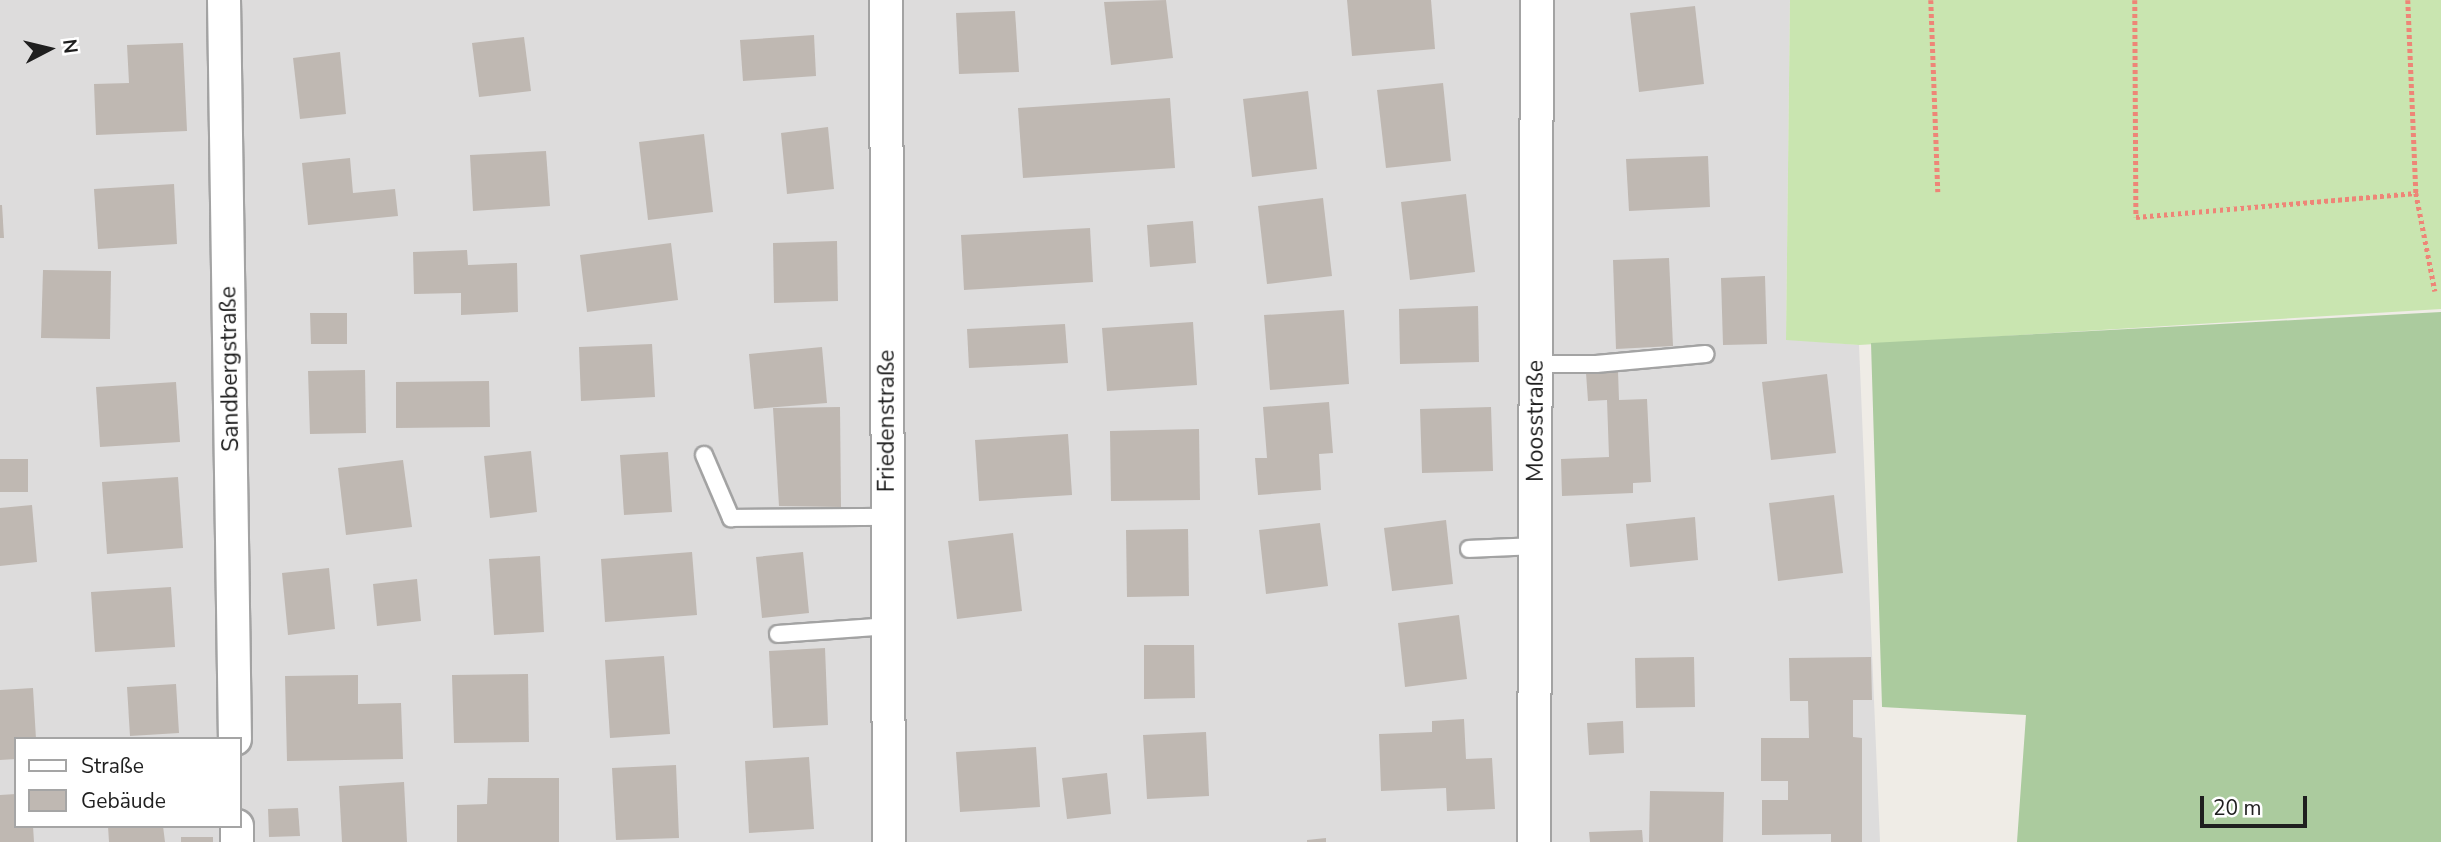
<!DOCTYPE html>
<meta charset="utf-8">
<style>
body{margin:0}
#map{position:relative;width:2441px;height:842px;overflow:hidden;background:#efece6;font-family:"Nunito Sans",sans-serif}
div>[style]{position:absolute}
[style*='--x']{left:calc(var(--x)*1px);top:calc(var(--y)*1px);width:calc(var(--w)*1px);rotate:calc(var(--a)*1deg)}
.residential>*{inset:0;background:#dddcdc}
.grass>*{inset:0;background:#c9e5b0}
.forest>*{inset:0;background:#abcb9e}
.building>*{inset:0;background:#bfb8b2}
.path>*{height:4.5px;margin-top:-2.25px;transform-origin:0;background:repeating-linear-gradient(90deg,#ee8577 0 3.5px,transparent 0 7px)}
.roads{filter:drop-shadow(2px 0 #a3a3a3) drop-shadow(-2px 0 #a3a3a3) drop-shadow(0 2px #a3a3a3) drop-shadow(0 -2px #a3a3a3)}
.lane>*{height:16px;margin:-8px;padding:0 8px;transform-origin:8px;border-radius:8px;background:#fff}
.street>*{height:32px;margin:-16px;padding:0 16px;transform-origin:16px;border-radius:16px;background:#fff}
span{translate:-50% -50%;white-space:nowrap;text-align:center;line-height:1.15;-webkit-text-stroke:5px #fff;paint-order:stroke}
.street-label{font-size:23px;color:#1f1f1f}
.legend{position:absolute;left:14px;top:737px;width:228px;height:91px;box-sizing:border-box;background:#fff;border:2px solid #a5a5a5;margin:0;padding:9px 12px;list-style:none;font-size:21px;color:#1f1f1f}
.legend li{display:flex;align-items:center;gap:14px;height:35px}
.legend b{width:35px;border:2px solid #a5a5a5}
.north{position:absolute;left:14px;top:14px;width:70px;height:70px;-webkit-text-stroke:5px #fff;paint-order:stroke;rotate:83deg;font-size:19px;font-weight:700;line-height:28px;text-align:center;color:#1f1f1f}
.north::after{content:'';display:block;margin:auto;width:24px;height:32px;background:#1f1f1f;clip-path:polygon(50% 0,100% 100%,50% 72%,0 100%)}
.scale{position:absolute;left:2200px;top:796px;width:107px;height:32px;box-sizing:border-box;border:4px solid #1f1f1f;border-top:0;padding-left:9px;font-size:21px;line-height:24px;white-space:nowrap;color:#1f1f1f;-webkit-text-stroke:5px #fff;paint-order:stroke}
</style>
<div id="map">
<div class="residential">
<div style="clip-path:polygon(evenodd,0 0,1790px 0,1786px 339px,1859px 345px,1880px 842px,0 842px,0 0,16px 739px,240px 739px,240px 826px,16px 826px,16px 739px)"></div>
</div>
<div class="grass">
<div style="clip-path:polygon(1790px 0,2441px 0,2441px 309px,1859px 345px,1786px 340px)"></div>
</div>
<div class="forest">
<div style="clip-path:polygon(2441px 312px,2441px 842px,2017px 842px,2026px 715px,1882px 707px,1871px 343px)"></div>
</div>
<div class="building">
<div style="clip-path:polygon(1166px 0,1173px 58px,1111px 65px,1104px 2px)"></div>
<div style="clip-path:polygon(1347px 0,1431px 0,1435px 49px,1352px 56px)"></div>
<div style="clip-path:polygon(1695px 6px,1704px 84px,1639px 92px,1630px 13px)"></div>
<div style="clip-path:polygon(1015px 11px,1019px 72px,959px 74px,956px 13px)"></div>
<div style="clip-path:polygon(814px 35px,816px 76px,743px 81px,740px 40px)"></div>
<div style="clip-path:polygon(524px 37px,531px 91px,479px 97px,472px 43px)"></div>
<div style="clip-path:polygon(183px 43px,187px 131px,96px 135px,94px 84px,129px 83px,127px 45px)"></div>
<div style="clip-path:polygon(340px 52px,346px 114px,300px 119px,293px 58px)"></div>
<div style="clip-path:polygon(1443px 83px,1451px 161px,1386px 168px,1377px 90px)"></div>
<div style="clip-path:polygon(1308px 91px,1317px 169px,1252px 177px,1243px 99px)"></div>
<div style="clip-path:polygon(1170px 98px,1175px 168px,1023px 178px,1018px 108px)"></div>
<div style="clip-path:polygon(828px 127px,834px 189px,787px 194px,781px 133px)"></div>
<div style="clip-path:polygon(704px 134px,713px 212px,648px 220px,639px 142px)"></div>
<div style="clip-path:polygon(546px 151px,550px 206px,473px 211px,470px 155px)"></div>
<div style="clip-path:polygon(1708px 156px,1710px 207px,1629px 211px,1626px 159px)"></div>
<div style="clip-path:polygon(350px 158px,353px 193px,395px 189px,398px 216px,308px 225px,302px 163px)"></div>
<div style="clip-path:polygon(174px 184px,177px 244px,98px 249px,94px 189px)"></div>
<div style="clip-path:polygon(1466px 194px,1475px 272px,1410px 280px,1401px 202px)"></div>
<div style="clip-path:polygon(1323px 198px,1332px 276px,1267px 284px,1258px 206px)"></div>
<div style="clip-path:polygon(0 205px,2px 205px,4px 238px,0 238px)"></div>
<div style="clip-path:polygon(1193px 221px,1196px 263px,1150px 267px,1147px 225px)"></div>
<div style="clip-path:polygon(1090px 228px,1093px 282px,964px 290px,961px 235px)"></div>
<div style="clip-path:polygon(837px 241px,838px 301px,774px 303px,773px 243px)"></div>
<div style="clip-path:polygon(671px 243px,678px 300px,587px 312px,580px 255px)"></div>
<div style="clip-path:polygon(467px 250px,468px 265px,517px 263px,518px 312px,461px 315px,461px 293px,414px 294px,413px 252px)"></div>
<div style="clip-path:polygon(1669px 258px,1673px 346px,1616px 349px,1613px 260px)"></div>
<div style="clip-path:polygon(43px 270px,111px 271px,110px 339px,41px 338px)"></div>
<div style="clip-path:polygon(1765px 276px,1767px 344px,1723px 345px,1721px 278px)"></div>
<div style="clip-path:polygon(1478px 306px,1479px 362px,1400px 364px,1399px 309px)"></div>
<div style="clip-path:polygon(1344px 310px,1349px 384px,1270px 390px,1264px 315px)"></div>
<div style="clip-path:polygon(310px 313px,347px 313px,347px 344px,311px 344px)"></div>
<div style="clip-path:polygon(1193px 322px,1197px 385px,1107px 391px,1102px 328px)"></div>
<div style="clip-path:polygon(1065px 324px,1068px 363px,969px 368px,967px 329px)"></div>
<div style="clip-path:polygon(652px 344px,655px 397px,581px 401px,579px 347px)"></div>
<div style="clip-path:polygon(822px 347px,827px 403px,754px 409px,749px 354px)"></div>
<div style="clip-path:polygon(365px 370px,366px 433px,310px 434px,308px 371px)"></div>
<div style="clip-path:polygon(1618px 371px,1619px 400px,1647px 399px,1651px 482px,1633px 483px,1633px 493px,1562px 496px,1561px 459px,1609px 457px,1607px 400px,1588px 401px,1586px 373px)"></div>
<div style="clip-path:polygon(1827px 374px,1836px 453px,1771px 460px,1762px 382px)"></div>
<div style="clip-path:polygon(489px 381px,490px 427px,396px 428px,396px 382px)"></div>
<div style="clip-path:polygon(176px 382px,180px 442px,100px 447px,96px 387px)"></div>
<div style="clip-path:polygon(1329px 402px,1333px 453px,1319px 454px,1321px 490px,1258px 495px,1255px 458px,1267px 458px,1263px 407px)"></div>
<div style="clip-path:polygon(840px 407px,841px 507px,779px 506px,773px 408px)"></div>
<div style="clip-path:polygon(1491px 407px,1493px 471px,1422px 473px,1420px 409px)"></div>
<div style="clip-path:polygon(1199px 429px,1200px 500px,1111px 501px,1110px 431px)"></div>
<div style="clip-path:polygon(1068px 434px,1072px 495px,979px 501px,975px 440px)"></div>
<div style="clip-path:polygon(531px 451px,537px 512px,490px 518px,484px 456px)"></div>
<div style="clip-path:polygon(668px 452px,672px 512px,624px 515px,620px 455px)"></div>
<div style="clip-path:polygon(0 459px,28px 459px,28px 492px,0 492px)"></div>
<div style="clip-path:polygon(403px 460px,412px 527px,346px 535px,338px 468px)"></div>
<div style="clip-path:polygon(178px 477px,183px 548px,107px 554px,102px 482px)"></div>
<div style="clip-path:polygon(1834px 495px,1843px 573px,1778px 581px,1769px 503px)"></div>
<div style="clip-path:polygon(32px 505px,37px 562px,0 566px,0 508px)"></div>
<div style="clip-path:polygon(1695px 517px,1698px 560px,1630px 567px,1626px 524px)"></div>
<div style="clip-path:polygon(1446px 520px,1453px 584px,1392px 591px,1384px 528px)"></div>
<div style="clip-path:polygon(1320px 523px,1328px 586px,1266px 594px,1259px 530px)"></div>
<div style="clip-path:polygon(1188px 529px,1189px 596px,1127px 597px,1126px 530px)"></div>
<div style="clip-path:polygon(1013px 533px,1022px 611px,957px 619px,948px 541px)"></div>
<div style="clip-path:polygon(692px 552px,697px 615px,605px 622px,601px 559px)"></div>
<div style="clip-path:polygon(803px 552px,809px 613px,762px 618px,756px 557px)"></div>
<div style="clip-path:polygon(540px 556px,544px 632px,494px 635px,489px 559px)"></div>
<div style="clip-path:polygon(329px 568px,335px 629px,288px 635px,282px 573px)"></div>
<div style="clip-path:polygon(417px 579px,421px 621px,377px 626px,373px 584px)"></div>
<div style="clip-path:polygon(171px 587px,175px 647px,95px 652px,91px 592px)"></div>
<div style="clip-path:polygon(1459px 615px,1467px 679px,1405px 687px,1398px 623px)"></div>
<div style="clip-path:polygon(1144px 645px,1194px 645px,1195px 698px,1144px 699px)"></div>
<div style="clip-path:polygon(825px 648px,828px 725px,773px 728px,769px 651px)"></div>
<div style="clip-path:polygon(664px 656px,670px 734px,610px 738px,605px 660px)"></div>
<div style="clip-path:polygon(1694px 657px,1695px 707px,1636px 708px,1635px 658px)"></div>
<div style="clip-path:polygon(1871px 657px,1872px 700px,1853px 700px,1853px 737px,1862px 738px,1862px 842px,1831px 842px,1831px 834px,1762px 835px,1762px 800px,1788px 800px,1788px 781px,1761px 781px,1761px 738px,1809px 738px,1808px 701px,1790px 701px,1789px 658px)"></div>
<div style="clip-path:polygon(528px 674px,529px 742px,454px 743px,452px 675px)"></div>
<div style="clip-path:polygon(358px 675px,358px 704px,401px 703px,403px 759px,287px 761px,285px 676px)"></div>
<div style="clip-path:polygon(176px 684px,179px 733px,130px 736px,127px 687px)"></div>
<div style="clip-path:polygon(33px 688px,36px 739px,16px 739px,16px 759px,0 760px,0 690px)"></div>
<div style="clip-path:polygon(1464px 719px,1466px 759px,1492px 758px,1495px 809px,1447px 811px,1446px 788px,1381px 791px,1379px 734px,1432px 732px,1432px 721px)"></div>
<div style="clip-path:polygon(1623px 721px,1624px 753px,1589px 755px,1587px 723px)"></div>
<div style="clip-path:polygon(1206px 732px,1209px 796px,1147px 799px,1143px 735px)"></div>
<div style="clip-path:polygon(1036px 747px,1040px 807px,960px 812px,956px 752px)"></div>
<div style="clip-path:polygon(809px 757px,814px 829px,749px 833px,745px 761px)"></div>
<div style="clip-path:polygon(676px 765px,679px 838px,616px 840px,612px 768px)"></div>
<div style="clip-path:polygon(1107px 773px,1111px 814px,1067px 819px,1062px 778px)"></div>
<div style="clip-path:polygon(488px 778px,559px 778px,559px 842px,457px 842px,457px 805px,487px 804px)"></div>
<div style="clip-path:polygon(404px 782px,407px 842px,342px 842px,339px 786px)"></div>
<div style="clip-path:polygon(1650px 791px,1724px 792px,1723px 842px,1649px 842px)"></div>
<div style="clip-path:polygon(16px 794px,16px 826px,33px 826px,34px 842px,0 842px,0 795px)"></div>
<div style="clip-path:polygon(298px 808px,300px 836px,269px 837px,268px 809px)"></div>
<div style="clip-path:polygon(108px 826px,163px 826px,165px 842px,109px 842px)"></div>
<div style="clip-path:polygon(1642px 830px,1643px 842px,1590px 842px,1589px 832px)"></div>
<div style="clip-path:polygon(181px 837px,213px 837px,213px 842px,181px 842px)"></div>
<div style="clip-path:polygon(1326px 838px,1326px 842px,1307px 842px,1307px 840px)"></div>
</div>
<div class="path">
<div style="--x:1931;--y:0;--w:192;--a:87.9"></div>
<div style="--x:2135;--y:0;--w:217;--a:89.7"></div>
<div style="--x:2136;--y:217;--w:281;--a:-4.9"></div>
<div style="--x:2408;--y:0;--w:193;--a:87.6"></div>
<div style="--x:2416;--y:193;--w:100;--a:79"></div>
</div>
<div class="roads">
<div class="lane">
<div style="--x:1536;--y:364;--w:60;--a:0"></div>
<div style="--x:1596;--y:364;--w:110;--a:-5.2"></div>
<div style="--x:704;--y:455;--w:69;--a:66.8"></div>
<div style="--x:731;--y:518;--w:157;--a:-0.4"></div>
<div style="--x:1469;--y:549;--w:66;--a:-2.6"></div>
<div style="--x:778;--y:634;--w:111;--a:-4.1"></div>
</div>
<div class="street">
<div style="--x:224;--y:0;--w:739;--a:89.15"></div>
<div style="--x:886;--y:0;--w:842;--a:89.8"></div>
<div style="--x:237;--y:826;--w:16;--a:90"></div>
<div style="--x:1534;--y:842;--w:842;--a:-89.8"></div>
</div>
</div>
<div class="street-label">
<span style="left:230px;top:369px;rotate:-91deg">Sandbergstraße</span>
<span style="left:887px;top:421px;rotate:-90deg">Friedenstraße</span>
<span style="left:1536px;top:421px;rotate:-90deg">Moosstraße</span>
</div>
<ul class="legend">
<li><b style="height:9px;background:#fff"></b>Straße</li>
<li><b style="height:19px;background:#bfb8b2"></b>Gebäude</li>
</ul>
<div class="north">N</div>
<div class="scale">20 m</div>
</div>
